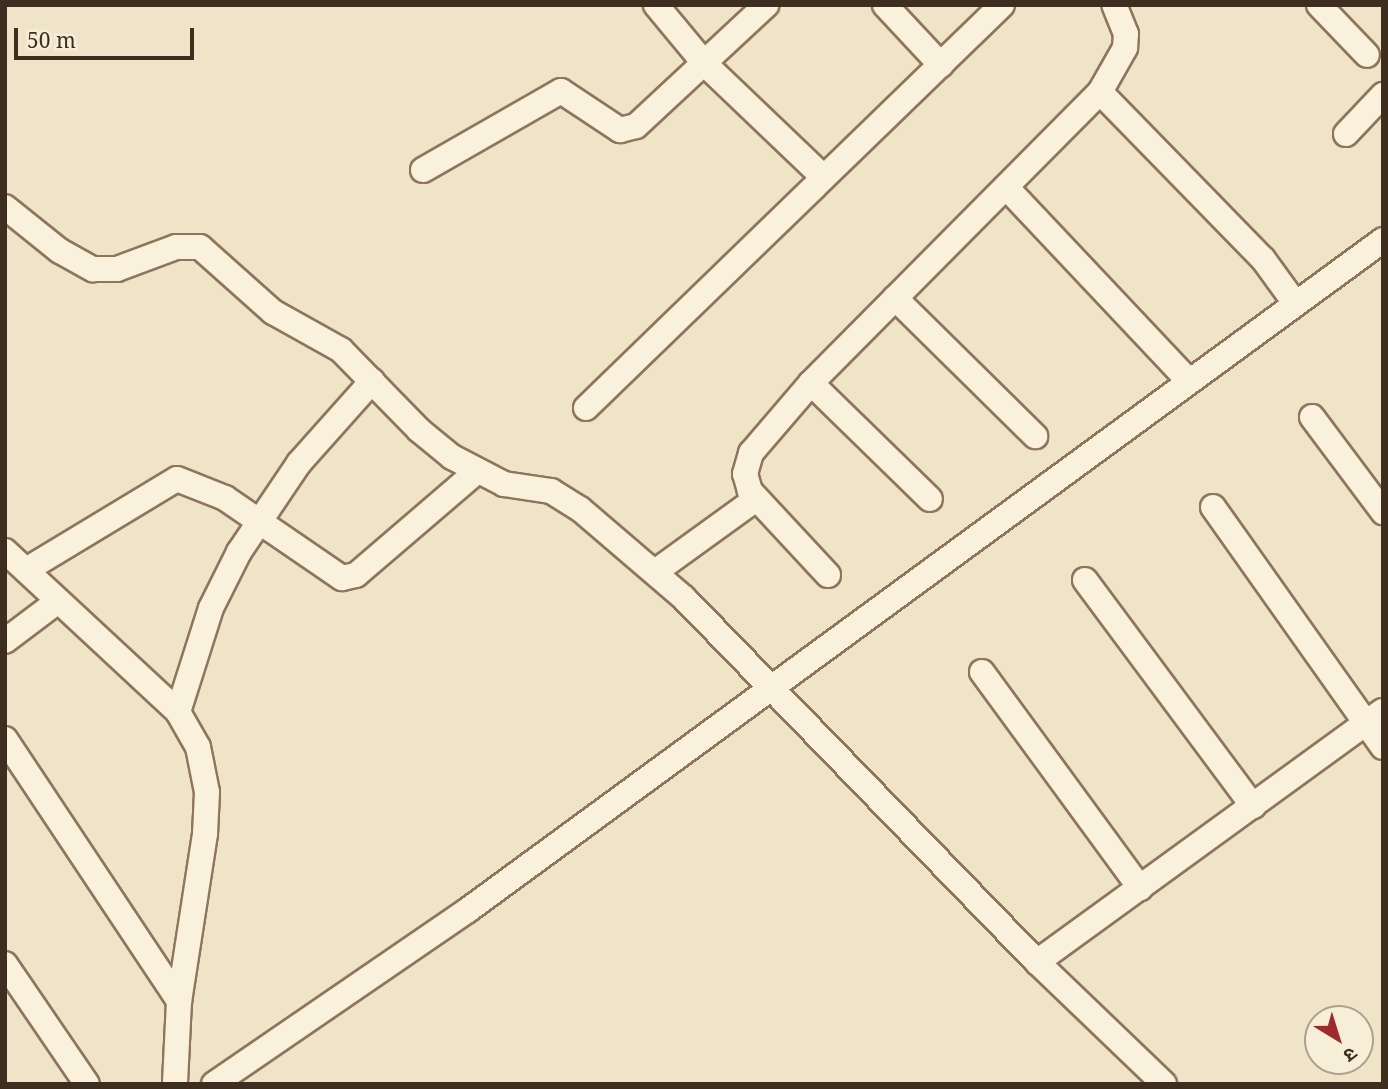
<!DOCTYPE html>
<meta charset="utf-8">
<style>
body{margin:0}
#map{position:relative;width:1388px;height:1089px;overflow:hidden;background:#f0e4c8;font-family:"Noto Serif","Noto Sans Devanagari",serif}
div>[style]{position:absolute}
[style*='--x']{left:calc(var(--x)*1px);top:calc(var(--y)*1px);width:calc(var(--w)*1px);rotate:calc(var(--a)*1deg)}
.roads{filter:drop-shadow(2px 0 #8d765c) drop-shadow(-2px 0 #8d765c) drop-shadow(0 2px #8d765c) drop-shadow(0 -2px #8d765c)}
.minor>*{height:24px;margin:-12px;padding:0 12px;transform-origin:12px;border-radius:12px;background:#faf1dc}
span{translate:-50% -50%;white-space:nowrap;text-align:center;line-height:1.15;-webkit-text-stroke:7px #f7eed8;paint-order:stroke}
.frame{position:absolute;inset:0;border:7px solid #3d2e20;pointer-events:none}
.north{position:absolute;left:1304px;top:1005px;width:70px;height:70px;box-sizing:border-box;background:#f7eed8;border:2px solid #ada18e;border-radius:50%;rotate:142deg;font-size:19px;font-weight:700;line-height:28px;text-align:center;color:#3d2e20}
.north::after{content:'';display:block;margin:auto;width:24px;height:32px;background:#9e2a2b;clip-path:polygon(50% 0,100% 100%,50% 72%,0 100%)}
.scale{position:absolute;left:14px;top:28px;width:180px;height:32px;box-sizing:border-box;border:4px solid #3d2e20;border-top:0;padding-left:9px;font-size:21px;line-height:24px;white-space:nowrap;color:#3d2e20;-webkit-text-stroke:5px #f7eed8;paint-order:stroke}
</style>
<div id="map">
<div class="roads">
<div class="minor">
<div style="--x:656;--y:5;--w:77;--a:50.3"></div>
<div style="--x:705;--y:64;--w:162;--a:43.7"></div>
<div style="--x:885;--y:5;--w:82;--a:47"></div>
<div style="--x:1319;--y:5;--w:69;--a:46.2"></div>
<div style="--x:1100;--y:92;--w:233;--a:45.7"></div>
<div style="--x:1263;--y:259;--w:54;--a:54"></div>
<div style="--x:1346;--y:134;--w:54;--a:-46.5"></div>
<div style="--x:423;--y:170;--w:159;--a:-29.8"></div>
<div style="--x:561;--y:91;--w:71;--a:33.5"></div>
<div style="--x:620;--y:130;--w:16;--a:-14"></div>
<div style="--x:636;--y:126;--w:178;--a:-42.9"></div>
<div style="--x:1006;--y:187;--w:267;--a:46.7"></div>
<div style="--x:5;--y:207;--w:70;--a:38.7"></div>
<div style="--x:60;--y:251;--w:38;--a:29"></div>
<div style="--x:93;--y:269;--w:24;--a:0"></div>
<div style="--x:117;--y:269;--w:63;--a:-20.4"></div>
<div style="--x:176;--y:247;--w:24;--a:0"></div>
<div style="--x:200;--y:247;--w:98;--a:41.7"></div>
<div style="--x:273;--y:312;--w:78;--a:29.2"></div>
<div style="--x:341;--y:350;--w:112;--a:45.7"></div>
<div style="--x:419;--y:430;--w:43;--a:39.3"></div>
<div style="--x:452;--y:457;--w:59;--a:27.4"></div>
<div style="--x:504;--y:484;--w:48;--a:8.5"></div>
<div style="--x:551;--y:491;--w:34;--a:32"></div>
<div style="--x:580;--y:509;--w:137;--a:40.6"></div>
<div style="--x:684;--y:598;--w:507;--a:45.88"></div>
<div style="--x:1037;--y:962;--w:176;--a:43.8"></div>
<div style="--x:895;--y:298;--w:197;--a:44.6"></div>
<div style="--x:811;--y:383;--w:166;--a:44.3"></div>
<div style="--x:586;--y:408;--w:579;--a:-44.09"></div>
<div style="--x:1312;--y:417;--w:119;--a:53.2"></div>
<div style="--x:1213;--y:507;--w:294;--a:54.7"></div>
<div style="--x:5;--y:551;--w:236;--a:42.9"></div>
<div style="--x:178;--y:712;--w:40;--a:60.3"></div>
<div style="--x:198;--y:747;--w:46;--a:78.7"></div>
<div style="--x:207;--y:792;--w:42;--a:92.7"></div>
<div style="--x:205;--y:834;--w:169;--a:98.8"></div>
<div style="--x:179;--y:1001;--w:83;--a:92.8"></div>
<div style="--x:26;--y:570;--w:176;--a:-31.1"></div>
<div style="--x:177;--y:479;--w:52;--a:21.6"></div>
<div style="--x:225;--y:498;--w:142;--a:34.4"></div>
<div style="--x:342;--y:578;--w:14;--a:-12"></div>
<div style="--x:356;--y:575;--w:158;--a:-40.6"></div>
<div style="--x:655;--y:572;--w:125;--a:-35.9"></div>
<div style="--x:828;--y:575;--w:115;--a:-132.9"></div>
<div style="--x:750;--y:491;--w:18;--a:-106"></div>
<div style="--x:745;--y:474;--w:22;--a:-74"></div>
<div style="--x:751;--y:453;--w:92;--a:-49.4"></div>
<div style="--x:811;--y:383;--w:410;--a:-45.2"></div>
<div style="--x:1100;--y:92;--w:51;--a:-60.4"></div>
<div style="--x:1125;--y:48;--w:14;--a:-86"></div>
<div style="--x:1126;--y:34;--w:31;--a:-112"></div>
<div style="--x:1085;--y:580;--w:282;--a:53.4"></div>
<div style="--x:5;--y:641;--w:66;--a:-37"></div>
<div style="--x:982;--y:672;--w:268;--a:53.8"></div>
<div style="--x:178;--y:712;--w:109;--a:-72.4"></div>
<div style="--x:211;--y:608;--w:63;--a:-63.4"></div>
<div style="--x:239;--y:552;--w:107;--a:-56"></div>
<div style="--x:299;--y:463;--w:110;--a:-48.3"></div>
<div style="--x:5;--y:739;--w:315;--a:56.4"></div>
<div style="--x:1037;--y:962;--w:427;--a:-36"></div>
<div style="--x:5;--y:964;--w:145;--a:55.7"></div>
<div style="--x:214;--y:1084;--w:308;--a:-34.4"></div>
<div style="--x:468;--y:910;--w:1134;--a:-36.21"></div>
</div>
</div>
<div class="frame"></div>
<div class="north">उ</div>
<div class="scale">50 m</div>
</div>
